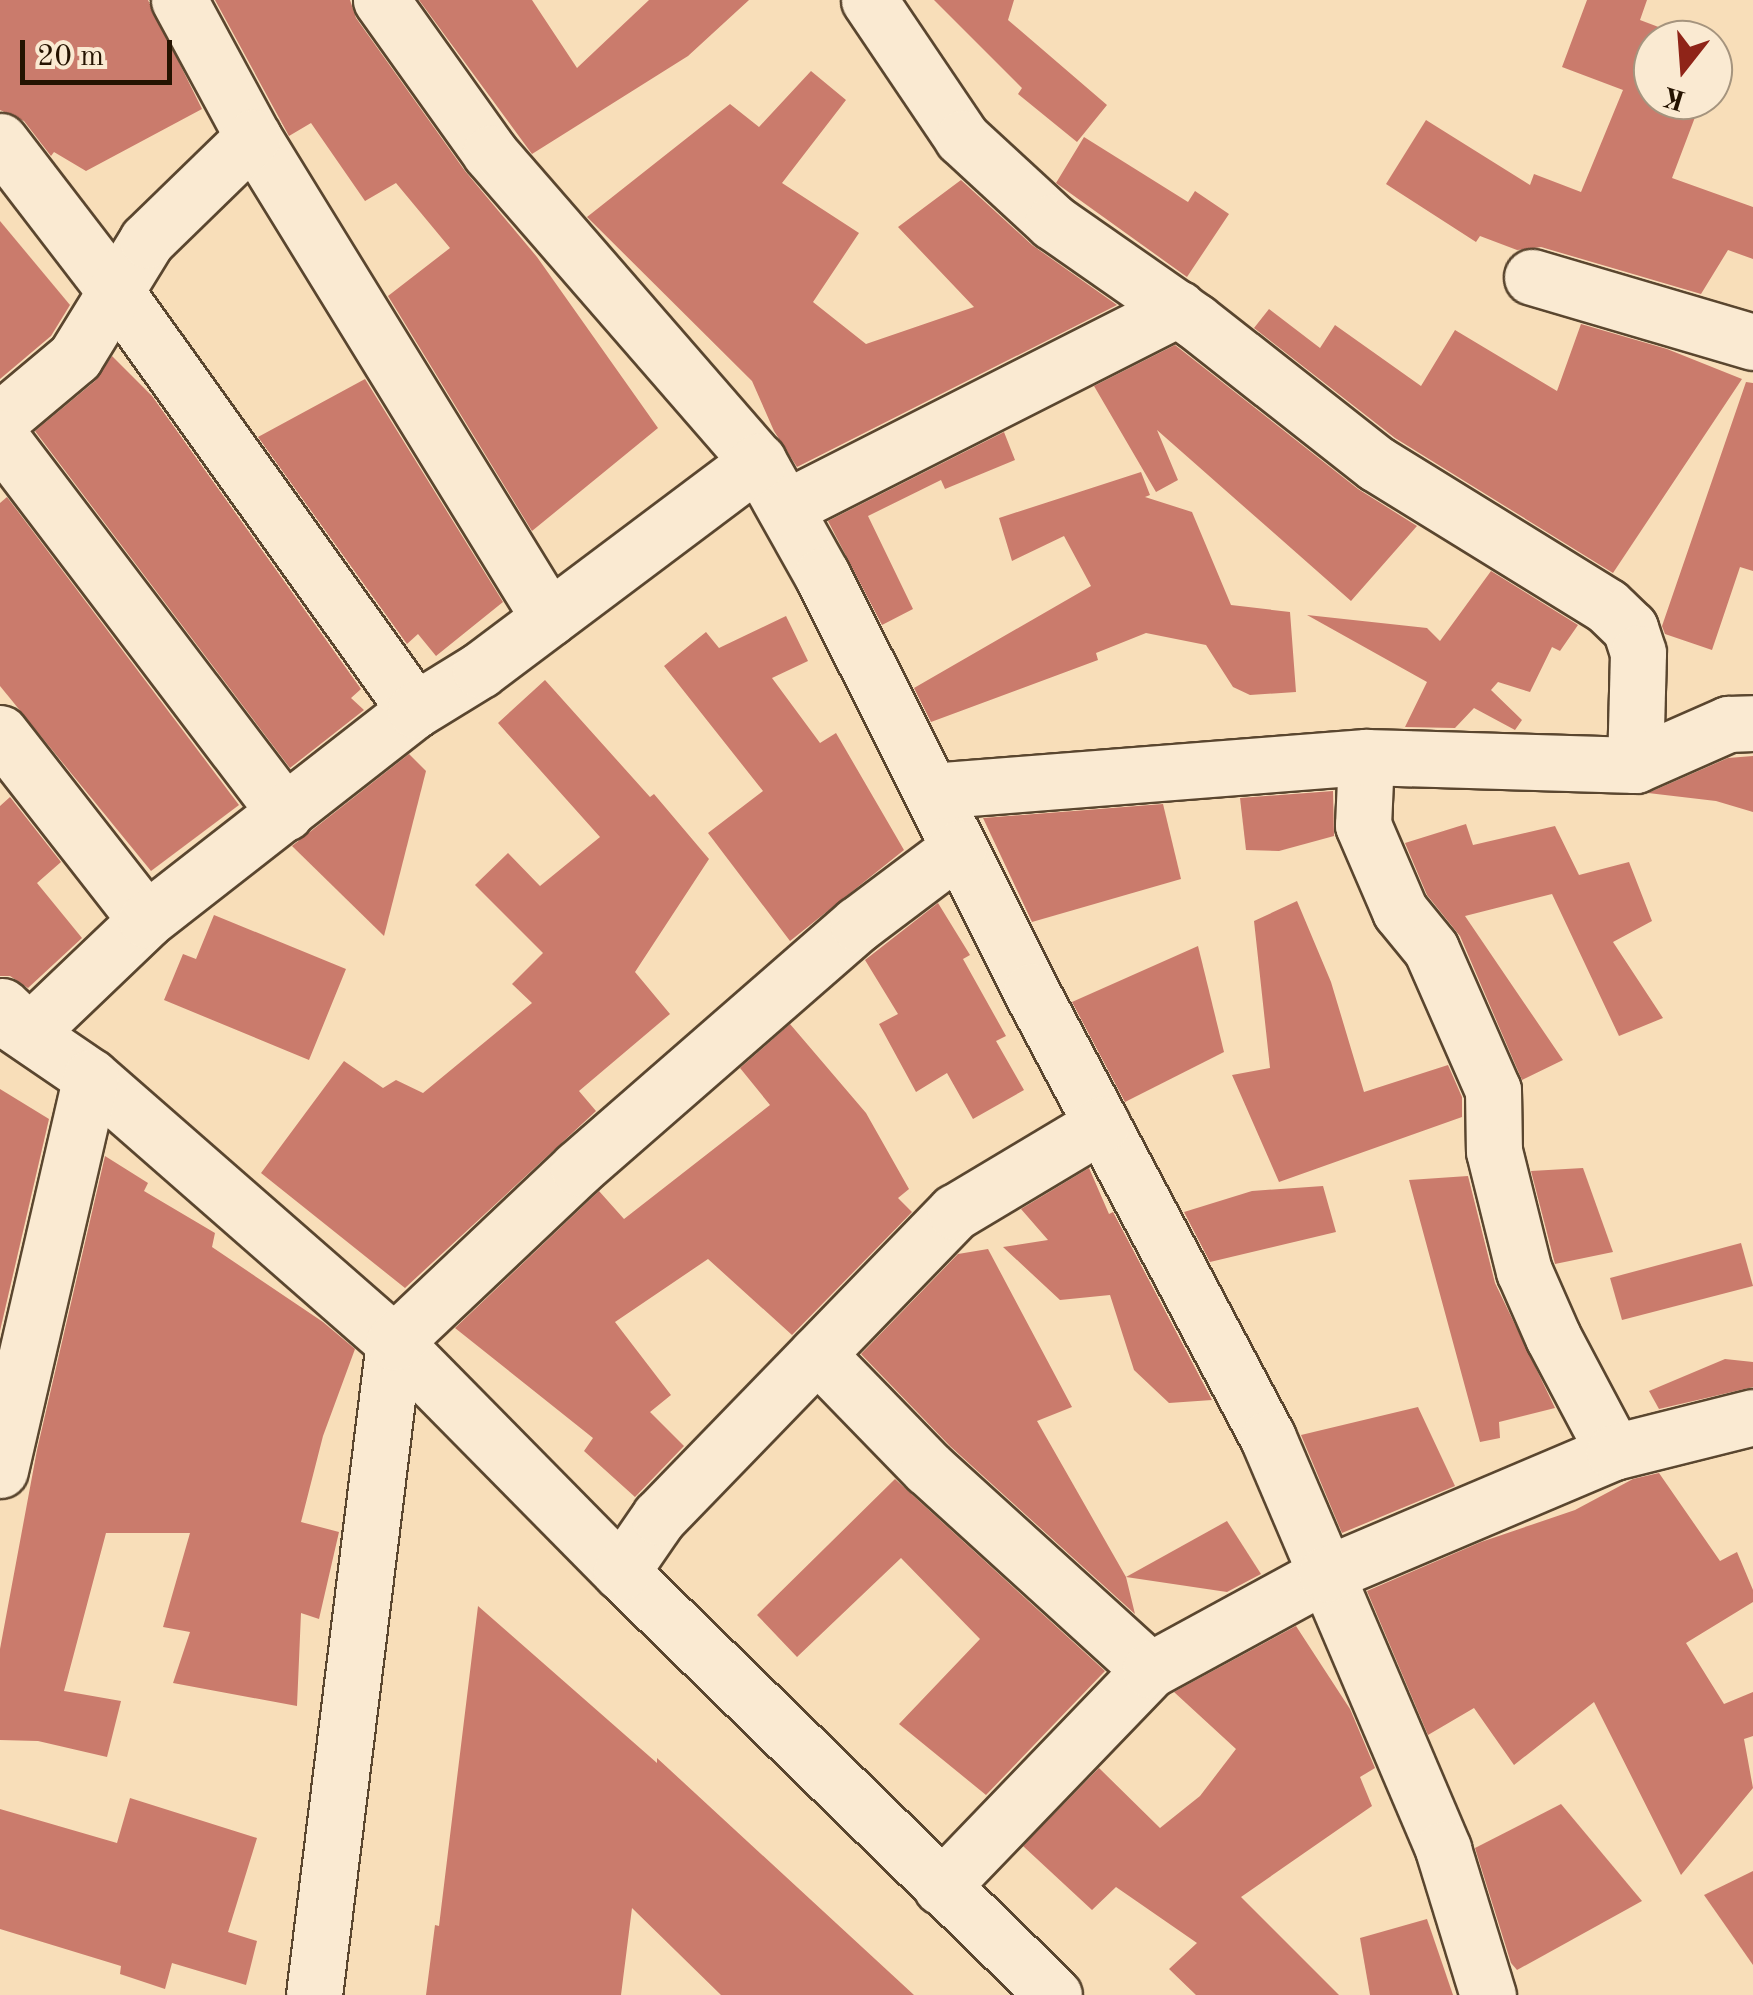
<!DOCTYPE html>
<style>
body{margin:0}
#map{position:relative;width:1753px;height:1995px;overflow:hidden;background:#f8deb9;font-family:"Old Standard TT",serif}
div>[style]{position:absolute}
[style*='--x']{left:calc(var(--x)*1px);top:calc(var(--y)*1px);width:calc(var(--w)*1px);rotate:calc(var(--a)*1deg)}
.building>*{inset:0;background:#ca7b6c}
.roads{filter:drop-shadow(2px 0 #5a462f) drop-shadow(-2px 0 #5a462f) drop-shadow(0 2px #5a462f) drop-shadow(0 -2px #5a462f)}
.minor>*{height:55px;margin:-27.5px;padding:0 27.5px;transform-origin:27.5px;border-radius:27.5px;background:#faead2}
span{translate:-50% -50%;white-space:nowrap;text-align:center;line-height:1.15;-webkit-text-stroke:8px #faead2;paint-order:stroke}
.north{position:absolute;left:1633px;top:20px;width:100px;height:100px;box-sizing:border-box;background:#faead2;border:2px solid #a5947e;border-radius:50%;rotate:197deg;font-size:28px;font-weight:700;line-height:40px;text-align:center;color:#251301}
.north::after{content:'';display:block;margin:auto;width:35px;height:45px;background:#8f2418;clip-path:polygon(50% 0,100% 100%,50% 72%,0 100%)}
.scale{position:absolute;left:20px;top:40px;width:152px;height:45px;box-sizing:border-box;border:5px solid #251301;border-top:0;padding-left:12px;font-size:30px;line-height:35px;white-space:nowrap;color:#251301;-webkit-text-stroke:8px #faead2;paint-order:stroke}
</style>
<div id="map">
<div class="building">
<div style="clip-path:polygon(0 0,148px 0,202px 109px,86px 171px,54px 152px,51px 156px,24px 121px,0 110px)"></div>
<div style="clip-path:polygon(215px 0,350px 0,356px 18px,465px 171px,537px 257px,658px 428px,532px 531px,388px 296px,450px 248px,396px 183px,365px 201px,311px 123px,289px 136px)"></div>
<div style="clip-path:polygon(419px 0,532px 0,577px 68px,649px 0,749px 0,688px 56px,532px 154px)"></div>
<div style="clip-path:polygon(934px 0,1014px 0,1008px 20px,1107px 105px,1077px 142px,1018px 94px,1022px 88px)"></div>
<div style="clip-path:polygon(1587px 0,1647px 0,1640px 20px,1685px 37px,1653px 40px,1653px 100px,1700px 104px,1672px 178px,1753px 207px,1753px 259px,1728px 250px,1701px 294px,1541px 247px,1517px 250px,1480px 236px,1476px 242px,1386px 184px,1426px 120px,1530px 185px,1534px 174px,1581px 192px,1623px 90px,1562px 67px)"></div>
<div style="clip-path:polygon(811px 71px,846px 100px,782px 183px,859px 233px,813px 302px,866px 344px,974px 307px,898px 227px,961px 180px,1032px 245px,1117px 305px,797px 467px,774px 431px,752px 381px,587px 217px,730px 104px,759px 127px)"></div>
<div style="clip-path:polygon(1084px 137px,1188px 202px,1195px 191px,1229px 214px,1187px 277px,1056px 183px)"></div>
<div style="clip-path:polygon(0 221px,70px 305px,51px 336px,0 379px)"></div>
<div style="clip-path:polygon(1269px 309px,1320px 348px,1335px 325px,1421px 386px,1455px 330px,1557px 391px,1581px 324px,1667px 349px,1742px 379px,1613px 573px,1395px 438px,1254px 328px)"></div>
<div style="clip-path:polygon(1175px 345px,1358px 489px,1417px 526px,1351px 601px,1157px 430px,1178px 480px,1156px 492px,1094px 386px)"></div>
<div style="clip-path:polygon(112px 356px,152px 396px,361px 689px,351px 698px,364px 710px,290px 768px,35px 431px,95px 381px)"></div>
<div style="clip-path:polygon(365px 379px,503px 602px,436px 656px,418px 634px,407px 644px,258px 437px)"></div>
<div style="clip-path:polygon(1746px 382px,1753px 383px,1753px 571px,1740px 567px,1712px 650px,1665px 634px,1662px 626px)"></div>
<div style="clip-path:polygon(1004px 432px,1015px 460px,945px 489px,941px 480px,868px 516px,913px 609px,882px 625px,828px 521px)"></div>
<div style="clip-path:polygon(1141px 472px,1150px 495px,1145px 497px,1192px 512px,1231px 605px,1290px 612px,1296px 692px,1250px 695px,1233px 687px,1206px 645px,1146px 633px,1096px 653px,1098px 660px,931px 722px,914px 688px,1091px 586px,1064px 536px,1012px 561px,999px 518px)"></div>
<div style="clip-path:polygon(7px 497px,239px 805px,151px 871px,0 686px,0 503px)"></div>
<div style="clip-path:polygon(1491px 571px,1578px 625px,1560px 651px,1552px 647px,1530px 692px,1498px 682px,1491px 690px,1522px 720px,1515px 730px,1474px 708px,1455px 728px,1405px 727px,1427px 682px,1307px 615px,1427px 628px,1440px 641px)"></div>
<div style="clip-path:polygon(786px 616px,808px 661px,772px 678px,820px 743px,836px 733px,904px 850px,790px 941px,708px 833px,763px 791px,664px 666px,706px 632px,719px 648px)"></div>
<div style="clip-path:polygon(545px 680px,650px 797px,654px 794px,709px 859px,635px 972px,670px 1014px,579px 1091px,596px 1111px,405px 1288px,261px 1173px,344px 1061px,383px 1088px,396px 1080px,423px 1093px,532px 1003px,512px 984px,543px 953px,475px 885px,508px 853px,540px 886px,600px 837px,498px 723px)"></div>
<div style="clip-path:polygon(409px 754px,426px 771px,384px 936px,292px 846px)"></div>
<div style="clip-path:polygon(1753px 756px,1753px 812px,1716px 801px,1648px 793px,1728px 758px)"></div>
<div style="clip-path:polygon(1333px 791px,1334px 836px,1279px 851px,1246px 850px,1240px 798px)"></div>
<div style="clip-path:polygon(10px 797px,61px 862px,37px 883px,82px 938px,28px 988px,10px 976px,0 976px,0 806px)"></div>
<div style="clip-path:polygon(1163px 804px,1181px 879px,1032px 922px,983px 818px)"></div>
<div style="clip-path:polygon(1466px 824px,1473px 845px,1555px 826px,1579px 875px,1629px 862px,1652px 921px,1613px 942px,1663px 1018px,1619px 1036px,1552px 894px,1465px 916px,1563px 1060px,1522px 1080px,1460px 936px,1427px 895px,1405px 843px)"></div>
<div style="clip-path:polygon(1297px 901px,1331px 982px,1364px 1092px,1448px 1065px,1462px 1097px,1462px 1117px,1279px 1182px,1232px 1075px,1270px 1068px,1254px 921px)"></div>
<div style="clip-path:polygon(938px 903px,970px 955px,963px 959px,1006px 1036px,996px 1041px,1024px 1090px,973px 1119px,947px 1073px,916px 1092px,879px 1024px,898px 1014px,865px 960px)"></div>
<div style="clip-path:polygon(214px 915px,346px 969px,309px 1060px,164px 1000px,183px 954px,196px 959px)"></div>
<div style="clip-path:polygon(1198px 946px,1224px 1052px,1125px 1102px,1072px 1002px)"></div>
<div style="clip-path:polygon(790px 1024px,866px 1113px,909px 1189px,898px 1198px,912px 1212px,792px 1335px,708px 1259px,615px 1322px,671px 1395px,650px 1412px,684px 1446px,635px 1497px,584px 1451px,593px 1438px,455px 1328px,599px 1191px,624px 1219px,770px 1105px,740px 1068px)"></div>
<div style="clip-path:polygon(0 1089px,49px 1119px,0 1331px)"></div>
<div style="clip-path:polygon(105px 1156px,148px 1183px,144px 1191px,215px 1233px,212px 1247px,323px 1322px,355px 1349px,323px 1436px,301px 1522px,339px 1532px,319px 1619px,301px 1613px,297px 1706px,173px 1683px,190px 1632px,163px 1627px,190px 1533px,106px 1533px,64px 1691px,121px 1701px,107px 1757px,38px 1741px,0 1740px,0 1649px,37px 1450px)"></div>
<div style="clip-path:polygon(1089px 1168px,1109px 1214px,1113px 1212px,1212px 1400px,1169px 1403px,1134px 1370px,1110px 1295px,1060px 1300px,1003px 1247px,1048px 1240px,1021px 1209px)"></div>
<div style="clip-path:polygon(1583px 1168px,1613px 1252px,1555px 1264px,1531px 1171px)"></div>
<div style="clip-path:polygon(1468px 1176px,1495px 1283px,1555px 1408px,1499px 1422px,1500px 1438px,1480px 1442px,1409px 1180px)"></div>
<div style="clip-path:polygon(1323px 1186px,1336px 1232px,1210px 1262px,1184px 1212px,1252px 1191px)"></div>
<div style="clip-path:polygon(1741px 1243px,1753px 1286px,1622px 1320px,1610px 1278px)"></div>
<div style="clip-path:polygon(988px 1249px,1072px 1407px,1037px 1421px,1126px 1577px,1135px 1614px,950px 1446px,861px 1354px,958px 1254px)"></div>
<div style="clip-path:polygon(1725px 1359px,1753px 1362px,1753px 1387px,1659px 1409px,1649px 1391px)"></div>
<div style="clip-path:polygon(1418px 1407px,1455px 1486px,1342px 1533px,1301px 1435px)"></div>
<div style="clip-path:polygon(1659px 1473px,1720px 1561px,1737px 1552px,1753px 1590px,1753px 1602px,1686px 1643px,1724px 1704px,1753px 1692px,1753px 1736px,1744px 1739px,1753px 1788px,1681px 1875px,1594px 1702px,1514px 1765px,1474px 1708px,1428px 1735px,1367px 1591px,1481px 1542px,1575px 1510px,1633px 1479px)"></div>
<div style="clip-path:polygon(895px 1479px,1105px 1671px,986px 1795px,899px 1724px,980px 1639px,901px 1558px,797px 1657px,757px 1615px)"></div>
<div style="clip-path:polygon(1227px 1521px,1261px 1574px,1227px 1592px,1126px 1577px)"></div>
<div style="clip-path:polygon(478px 1606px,657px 1763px,657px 1758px,914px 1995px,721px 1995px,632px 1908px,621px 1995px,426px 1995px,435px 1925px,439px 1926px)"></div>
<div style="clip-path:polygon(1296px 1626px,1350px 1709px,1375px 1768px,1360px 1777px,1372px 1806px,1241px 1897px,1339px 1995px,1196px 1995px,1169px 1969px,1197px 1943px,1116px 1887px,1092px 1910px,1023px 1846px,1099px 1768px,1160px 1828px,1200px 1796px,1236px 1749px,1174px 1692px)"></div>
<div style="clip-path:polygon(130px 1798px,257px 1838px,228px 1932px,257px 1941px,246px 1985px,172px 1963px,165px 1989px,120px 1974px,121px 1966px,0 1929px,0 1809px,117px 1843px)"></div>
<div style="clip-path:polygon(1561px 1804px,1642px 1901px,1517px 1970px,1511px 1963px,1475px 1848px)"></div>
<div style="clip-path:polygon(1753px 1871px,1753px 1965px,1704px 1895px)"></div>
<div style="clip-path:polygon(1427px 1919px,1453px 1995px,1370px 1995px,1360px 1938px)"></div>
</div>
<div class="roads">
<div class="minor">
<div style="--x:179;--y:0;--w:156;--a:61.6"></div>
<div style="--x:253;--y:137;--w:565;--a:58.39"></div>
<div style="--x:381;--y:0;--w:188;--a:54.5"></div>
<div style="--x:490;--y:153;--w:408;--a:49"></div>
<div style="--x:758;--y:461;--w:131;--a:60.7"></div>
<div style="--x:822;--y:575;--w:466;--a:63.3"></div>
<div style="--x:1031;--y:991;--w:506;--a:62.07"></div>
<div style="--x:1268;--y:1438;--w:447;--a:66.9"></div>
<div style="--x:1443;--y:1849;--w:153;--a:72.9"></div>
<div style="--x:869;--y:0;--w:166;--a:56"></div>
<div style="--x:962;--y:138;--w:124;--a:42.7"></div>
<div style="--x:1053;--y:222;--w:173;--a:34.9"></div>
<div style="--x:1195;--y:321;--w:231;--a:38.2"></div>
<div style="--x:1377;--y:464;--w:270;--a:31.7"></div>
<div style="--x:1607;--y:606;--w:32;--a:44"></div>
<div style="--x:1630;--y:628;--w:26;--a:72"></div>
<div style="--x:1638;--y:653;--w:112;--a:91.5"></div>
<div style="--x:0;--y:141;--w:190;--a:52.5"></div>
<div style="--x:116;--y:292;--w:514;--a:54.42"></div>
<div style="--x:1532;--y:277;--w:230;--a:16.4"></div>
<div style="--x:0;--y:420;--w:98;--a:-40"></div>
<div style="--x:75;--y:357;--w:137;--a:-58.4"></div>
<div style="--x:147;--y:240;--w:148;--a:-44.2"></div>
<div style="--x:0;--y:437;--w:472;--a:52.8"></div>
<div style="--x:785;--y:508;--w:441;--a:-26.9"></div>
<div style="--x:0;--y:733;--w:237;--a:52"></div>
<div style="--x:1366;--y:757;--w:68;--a:92.5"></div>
<div style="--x:1363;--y:825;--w:94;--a:66.7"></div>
<div style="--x:1400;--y:911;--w:49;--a:50.8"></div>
<div style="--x:1431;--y:949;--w:154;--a:66.3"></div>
<div style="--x:1493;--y:1090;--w:61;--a:89.1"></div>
<div style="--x:1494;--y:1151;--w:124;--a:76"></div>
<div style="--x:1524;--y:1271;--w:72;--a:66.3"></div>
<div style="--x:1553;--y:1337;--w:130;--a:62.1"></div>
<div style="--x:931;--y:791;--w:436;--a:-4.5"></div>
<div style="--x:1366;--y:757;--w:269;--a:1.7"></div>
<div style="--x:1635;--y:765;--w:102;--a:-23.8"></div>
<div style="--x:1728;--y:724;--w:25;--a:-2"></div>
<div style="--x:2;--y:1006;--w:37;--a:44"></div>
<div style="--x:29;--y:1032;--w:162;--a:-43.7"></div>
<div style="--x:146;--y:920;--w:341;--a:-38"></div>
<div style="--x:415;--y:710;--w:76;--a:-31.6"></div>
<div style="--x:480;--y:670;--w:348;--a:-36.9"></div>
<div style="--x:0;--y:1015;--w:110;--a:34.3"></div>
<div style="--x:91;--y:1077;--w:403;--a:41.2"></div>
<div style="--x:394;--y:1342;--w:323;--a:45.4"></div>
<div style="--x:621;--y:1572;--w:605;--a:44.33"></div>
<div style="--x:817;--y:1354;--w:159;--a:45.8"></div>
<div style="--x:928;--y:1468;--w:300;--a:42.3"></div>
<div style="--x:0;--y:1470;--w:403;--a:-77"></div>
<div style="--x:621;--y:1572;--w:67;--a:-55.4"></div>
<div style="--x:659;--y:1517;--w:425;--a:-45.9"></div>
<div style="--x:955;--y:1212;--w:171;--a:-30.9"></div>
<div style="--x:941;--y:1887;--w:301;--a:-46.1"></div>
<div style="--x:1150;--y:1670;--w:200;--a:-28.6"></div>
<div style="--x:1326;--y:1574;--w:313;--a:-23"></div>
<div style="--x:1614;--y:1452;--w:143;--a:-14.1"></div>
<div style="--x:314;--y:1995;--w:658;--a:-83.02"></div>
<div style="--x:394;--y:1342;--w:253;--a:-43.4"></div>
<div style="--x:578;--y:1168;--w:371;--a:-41.1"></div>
<div style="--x:858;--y:924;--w:126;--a:-37"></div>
</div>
</div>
<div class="north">K</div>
<div class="scale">20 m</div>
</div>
